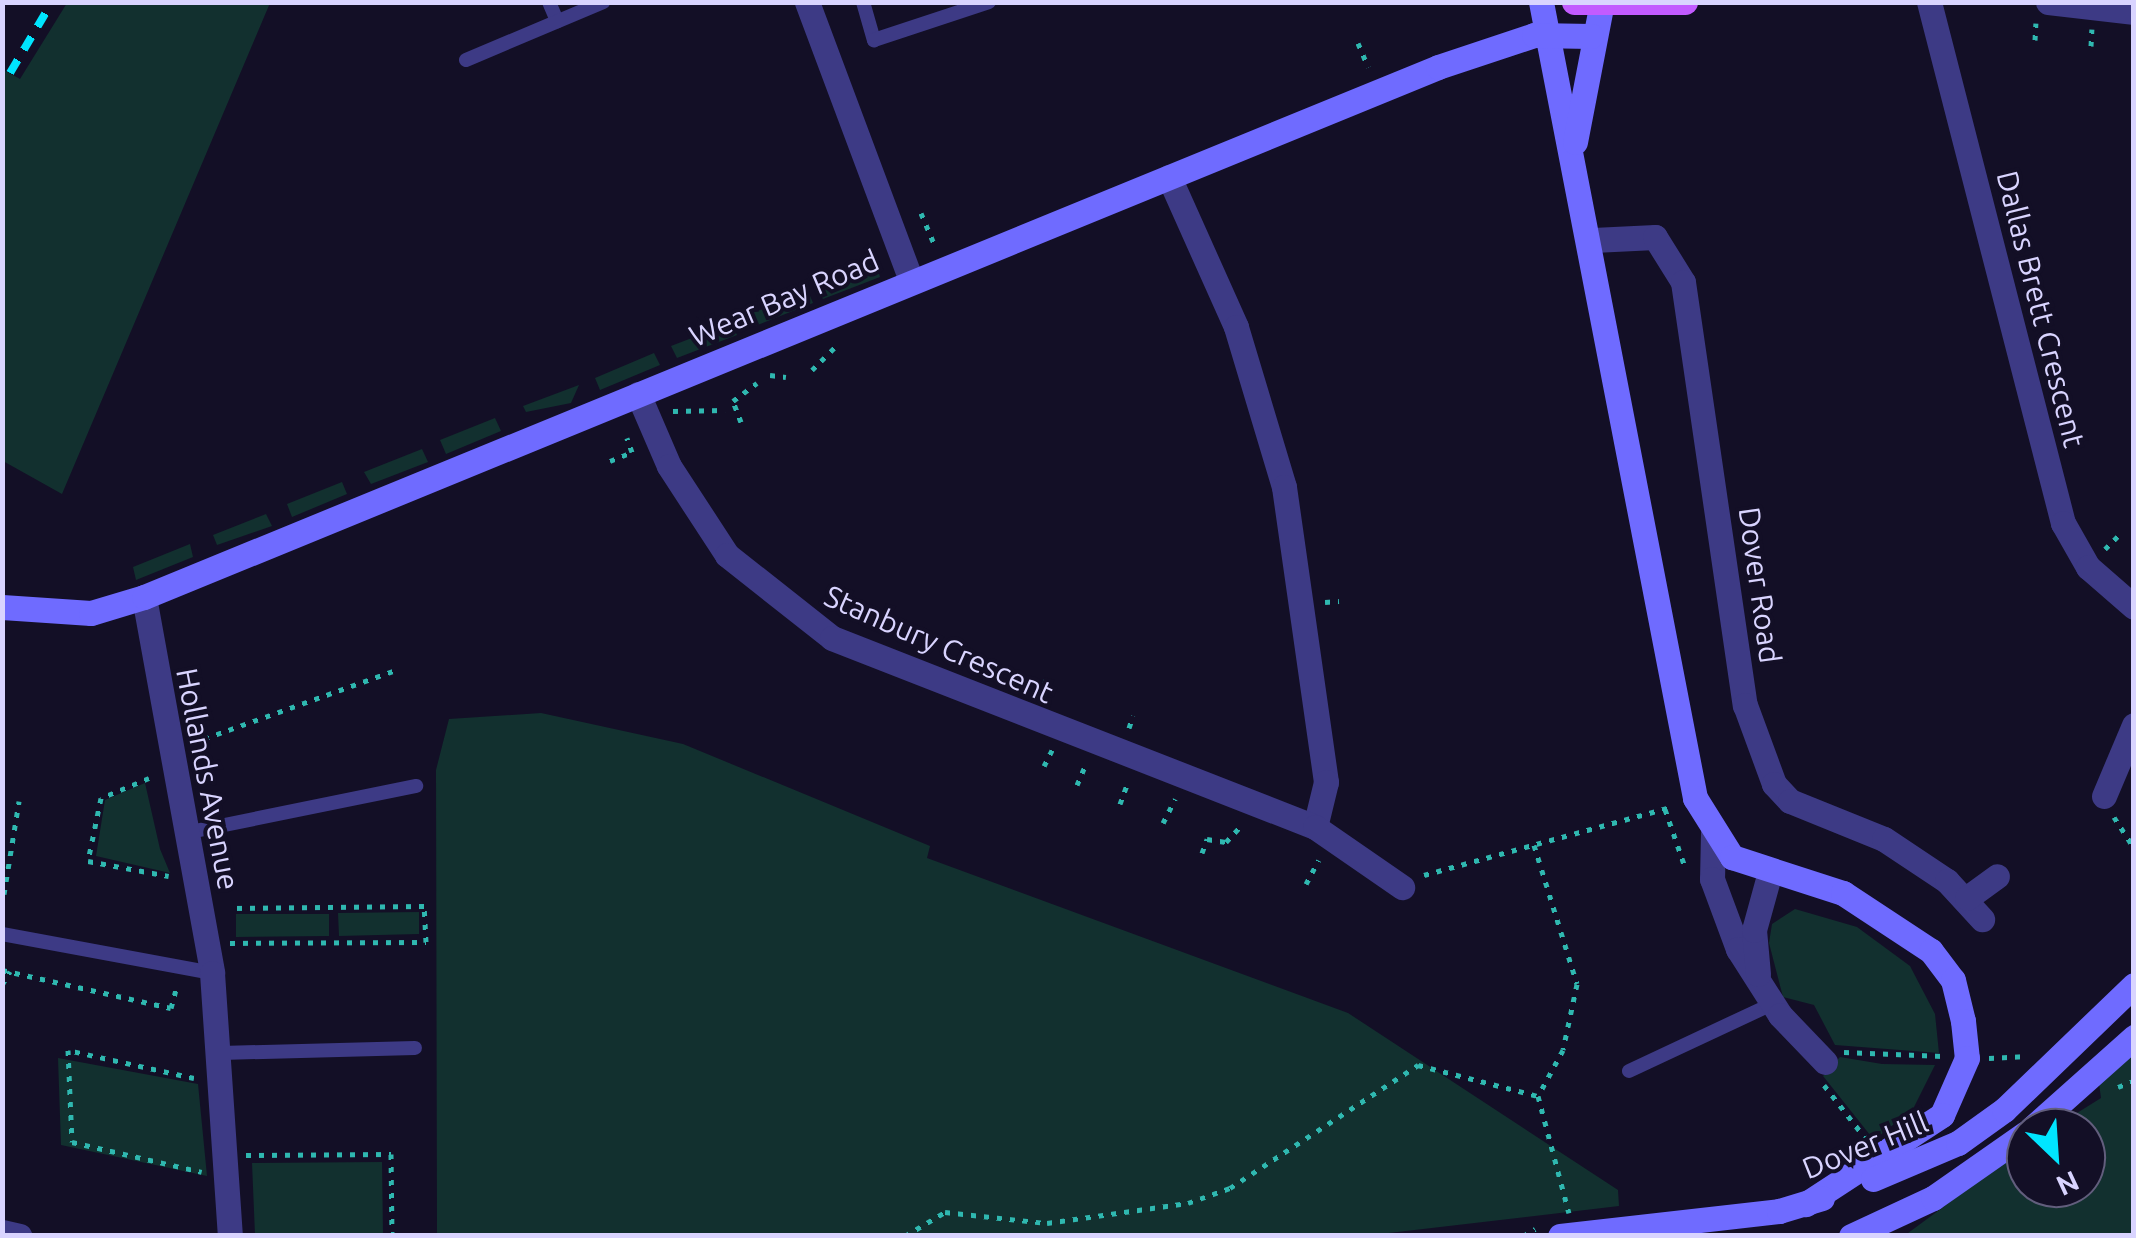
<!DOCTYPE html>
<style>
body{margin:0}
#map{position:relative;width:2136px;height:1238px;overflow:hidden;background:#130f26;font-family:Ubuntu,sans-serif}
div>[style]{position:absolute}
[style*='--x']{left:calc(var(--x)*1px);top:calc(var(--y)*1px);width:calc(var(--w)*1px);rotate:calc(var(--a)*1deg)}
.green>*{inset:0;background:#12302f}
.path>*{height:5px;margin-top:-2.5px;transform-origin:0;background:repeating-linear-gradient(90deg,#2fb8b0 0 5px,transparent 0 13px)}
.lane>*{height:14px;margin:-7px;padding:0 7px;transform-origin:7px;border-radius:7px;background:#3d3a85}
.street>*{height:25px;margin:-12.5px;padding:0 12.5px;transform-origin:12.5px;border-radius:12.5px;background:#3d3a85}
.secondary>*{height:25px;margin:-12.5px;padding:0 12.5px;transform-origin:12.5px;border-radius:12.5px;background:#6f6bff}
.primary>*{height:25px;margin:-12.5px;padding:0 12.5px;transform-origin:12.5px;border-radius:12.5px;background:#c25bff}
.rail>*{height:8px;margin-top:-4px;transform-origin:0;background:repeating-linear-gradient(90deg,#00e5ff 0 15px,transparent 0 27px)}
span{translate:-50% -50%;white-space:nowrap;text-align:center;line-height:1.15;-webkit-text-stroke:8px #130f26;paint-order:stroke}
.street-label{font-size:30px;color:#d9d4ff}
.frame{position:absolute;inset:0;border:5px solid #d9d4ff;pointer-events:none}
.north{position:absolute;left:2006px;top:1108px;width:100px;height:100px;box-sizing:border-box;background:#130f26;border:2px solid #625e7d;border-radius:50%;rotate:155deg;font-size:28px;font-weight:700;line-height:40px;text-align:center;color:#d9d4ff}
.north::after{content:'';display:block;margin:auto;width:35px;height:45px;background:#00e5ff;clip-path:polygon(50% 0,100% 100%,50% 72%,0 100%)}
</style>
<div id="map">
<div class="green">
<div style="clip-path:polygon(67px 3px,270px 3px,62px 494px,3px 461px,2px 69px,20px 79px)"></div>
<div style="clip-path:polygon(876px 263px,880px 277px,823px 299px,817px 289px)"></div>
<div style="clip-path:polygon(808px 291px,813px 303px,755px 326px,750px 314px)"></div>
<div style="clip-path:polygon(731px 323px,737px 335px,677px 358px,671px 346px)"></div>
<div style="clip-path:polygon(654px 353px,660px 365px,600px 390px,595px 378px)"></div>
<div style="clip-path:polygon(579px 385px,571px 403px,526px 412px,523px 406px)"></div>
<div style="clip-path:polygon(495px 418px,501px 431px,446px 454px,440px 440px)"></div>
<div style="clip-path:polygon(422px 449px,428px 462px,371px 484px,364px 472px)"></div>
<div style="clip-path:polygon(342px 482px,347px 494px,292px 517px,287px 504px)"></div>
<div style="clip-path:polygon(266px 514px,272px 526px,217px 545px,213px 535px)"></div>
<div style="clip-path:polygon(190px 544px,193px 557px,136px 580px,133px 567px)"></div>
<div style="clip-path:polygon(541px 713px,683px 744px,930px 846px,927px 858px,1348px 1013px,1618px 1190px,1619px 1206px,1363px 1236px,437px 1235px,436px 770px,449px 719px)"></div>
<div style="clip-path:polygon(145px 783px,160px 849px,170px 873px,96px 856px,105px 800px)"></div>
<div style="clip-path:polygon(1795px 909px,1857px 927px,1910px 966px,1935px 1014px,1939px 1053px,1835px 1045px,1814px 1005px,1783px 997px,1769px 943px,1772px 924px)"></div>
<div style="clip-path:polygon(419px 912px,419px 934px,339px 936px,338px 913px)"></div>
<div style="clip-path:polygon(236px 914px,329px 914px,329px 936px,236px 937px)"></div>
<div style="clip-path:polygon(2133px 1049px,2133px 1235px,1904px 1236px,2026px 1146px,2026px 1188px,2086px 1188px,2086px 1128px,2053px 1128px,2101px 1098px,2099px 1083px)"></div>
<div style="clip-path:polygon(1840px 1057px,1882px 1064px,1935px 1065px,1913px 1109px,1874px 1140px,1823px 1076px)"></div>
<div style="clip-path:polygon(58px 1058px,198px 1084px,207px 1176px,61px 1145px)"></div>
<div style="clip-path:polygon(382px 1162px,383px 1235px,255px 1235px,252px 1163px)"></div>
</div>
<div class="path">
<div style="--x:2035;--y:40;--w:17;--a:-87"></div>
<div style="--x:1358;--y:43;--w:26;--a:67"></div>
<div style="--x:2091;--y:46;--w:17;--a:-87"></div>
<div style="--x:921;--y:213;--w:38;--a:67"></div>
<div style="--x:812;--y:370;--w:33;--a:-45"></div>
<div style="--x:770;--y:375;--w:16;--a:7"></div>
<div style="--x:673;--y:411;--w:52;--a:-1.1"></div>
<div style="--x:741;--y:422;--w:22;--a:-111"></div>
<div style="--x:733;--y:401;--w:30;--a:-37"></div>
<div style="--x:610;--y:461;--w:24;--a:-22"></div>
<div style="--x:632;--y:452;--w:15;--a:-110"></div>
<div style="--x:2105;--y:549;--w:23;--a:-45"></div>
<div style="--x:1325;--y:602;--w:14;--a:-4"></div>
<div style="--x:989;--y:676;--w:17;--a:-73"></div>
<div style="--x:1041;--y:696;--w:17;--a:-73"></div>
<div style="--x:1129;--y:728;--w:13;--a:-72"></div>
<div style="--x:192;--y:743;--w:217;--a:-19.7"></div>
<div style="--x:1044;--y:766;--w:18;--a:-63"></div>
<div style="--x:149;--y:778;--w:52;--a:157.4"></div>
<div style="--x:101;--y:798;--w:64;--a:101.7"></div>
<div style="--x:88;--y:861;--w:82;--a:10.5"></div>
<div style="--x:1077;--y:785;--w:23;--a:-67"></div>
<div style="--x:1120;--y:804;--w:23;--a:-70"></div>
<div style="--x:1665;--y:809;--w:61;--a:71"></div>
<div style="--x:2114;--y:817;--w:37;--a:57"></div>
<div style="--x:1163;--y:823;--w:27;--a:-63"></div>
<div style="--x:1534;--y:845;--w:145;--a:72.8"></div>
<div style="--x:1577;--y:984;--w:67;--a:102"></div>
<div style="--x:1563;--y:1050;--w:52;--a:118.5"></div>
<div style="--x:1538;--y:1096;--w:121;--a:75.2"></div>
<div style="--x:1202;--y:853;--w:15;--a:-70"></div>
<div style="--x:1207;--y:839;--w:19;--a:9"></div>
<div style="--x:1226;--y:842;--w:21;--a:-47"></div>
<div style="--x:1424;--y:875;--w:259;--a:-15.4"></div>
<div style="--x:1306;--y:884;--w:27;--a:-62"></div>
<div style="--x:4;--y:894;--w:94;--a:-80.8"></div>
<div style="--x:230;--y:943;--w:196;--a:-0.3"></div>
<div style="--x:426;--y:942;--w:36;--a:-93"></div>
<div style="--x:424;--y:906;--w:193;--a:179.4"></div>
<div style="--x:2;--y:970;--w:173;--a:12.7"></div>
<div style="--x:171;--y:1008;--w:23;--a:-75"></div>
<div style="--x:2;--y:985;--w:16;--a:-60"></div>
<div style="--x:1844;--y:1052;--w:99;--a:2.3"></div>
<div style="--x:1989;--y:1058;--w:34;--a:-3"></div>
<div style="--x:194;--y:1078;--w:129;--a:-167.5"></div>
<div style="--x:68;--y:1050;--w:92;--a:87.5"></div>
<div style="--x:72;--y:1142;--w:133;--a:13"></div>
<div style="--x:1824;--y:1085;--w:68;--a:52.1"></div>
<div style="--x:2118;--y:1087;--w:17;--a:-21"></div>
<div style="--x:246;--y:1155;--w:145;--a:-0.4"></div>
<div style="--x:391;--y:1154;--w:82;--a:89.3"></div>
<div style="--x:905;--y:1236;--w:47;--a:-31"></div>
<div style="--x:945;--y:1212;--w:103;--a:6.2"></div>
<div style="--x:1047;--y:1223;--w:142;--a:-8.1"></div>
<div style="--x:1188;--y:1203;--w:45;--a:-19.7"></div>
<div style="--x:1230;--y:1188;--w:225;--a:-33.2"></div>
<div style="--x:1418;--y:1065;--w:124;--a:14.5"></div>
<div style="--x:1523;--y:1236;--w:14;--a:-30"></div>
</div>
<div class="lane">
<div style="--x:549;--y:2;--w:21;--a:67"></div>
<div style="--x:863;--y:2;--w:40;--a:74"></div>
<div style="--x:874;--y:40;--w:121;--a:-18.3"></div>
<div style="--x:466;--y:60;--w:149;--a:-22.9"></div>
<div style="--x:185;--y:833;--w:236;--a:-11.5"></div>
<div style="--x:2;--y:934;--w:214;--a:10.5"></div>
<div style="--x:221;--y:1053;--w:194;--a:-1.5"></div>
<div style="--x:1629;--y:1071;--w:158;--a:-25.1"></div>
</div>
<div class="street">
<div style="--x:807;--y:2;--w:297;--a:69.5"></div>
<div style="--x:1929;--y:2;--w:538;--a:75.58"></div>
<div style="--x:2063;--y:523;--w:51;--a:60.4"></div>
<div style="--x:2088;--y:567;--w:61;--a:41"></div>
<div style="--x:2048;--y:2;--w:87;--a:6.6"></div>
<div style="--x:1169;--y:177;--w:164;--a:65.9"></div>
<div style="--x:1236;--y:327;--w:167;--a:73.3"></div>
<div style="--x:1284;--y:487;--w:298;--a:81.9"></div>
<div style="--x:1326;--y:782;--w:46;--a:103.7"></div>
<div style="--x:1593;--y:240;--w:62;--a:-2.8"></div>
<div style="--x:1655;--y:237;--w:53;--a:58.1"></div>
<div style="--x:1683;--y:282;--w:428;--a:81.7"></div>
<div style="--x:1745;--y:705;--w:84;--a:69.8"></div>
<div style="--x:1774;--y:784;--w:23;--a:47"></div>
<div style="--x:1790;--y:801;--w:101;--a:22"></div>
<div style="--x:1884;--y:839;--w:76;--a:33.7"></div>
<div style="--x:1947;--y:881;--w:52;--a:47.4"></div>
<div style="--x:638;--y:394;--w:78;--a:66.7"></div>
<div style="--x:669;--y:466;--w:106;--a:56.9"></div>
<div style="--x:727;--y:555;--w:134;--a:38.3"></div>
<div style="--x:832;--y:638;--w:519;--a:21.37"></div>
<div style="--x:1315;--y:827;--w:106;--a:34.6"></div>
<div style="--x:144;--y:597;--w:382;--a:79.7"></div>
<div style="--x:212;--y:973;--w:264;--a:86.1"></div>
<div style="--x:2104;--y:796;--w:77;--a:-67.1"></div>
<div style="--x:1713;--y:833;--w:46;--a:91.2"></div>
<div style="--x:1712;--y:879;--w:75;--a:69.6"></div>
<div style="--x:1738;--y:949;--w:78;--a:57.5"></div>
<div style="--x:1780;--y:1015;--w:65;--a:46.2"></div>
<div style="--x:1967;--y:898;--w:37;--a:-36"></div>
<div style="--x:1758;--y:974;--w:44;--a:-95.2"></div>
<div style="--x:1754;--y:930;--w:60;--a:-74.6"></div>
<div style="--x:2;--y:1232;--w:18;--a:13"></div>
</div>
<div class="secondary">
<div style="--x:1541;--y:2;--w:811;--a:79.05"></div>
<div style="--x:1695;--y:798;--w:70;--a:57.9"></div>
<div style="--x:1732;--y:857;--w:117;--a:18"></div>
<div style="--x:1843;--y:893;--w:105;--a:33.4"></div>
<div style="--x:1931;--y:951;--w:36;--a:53"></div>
<div style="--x:1953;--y:980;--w:42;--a:76.3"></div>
<div style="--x:1963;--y:1021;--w:37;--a:84"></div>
<div style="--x:1967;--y:1058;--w:62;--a:113.7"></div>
<div style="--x:1942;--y:1115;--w:163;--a:146.8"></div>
<div style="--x:1575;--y:142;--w:143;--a:-79.1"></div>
<div style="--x:2;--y:607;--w:89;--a:3.9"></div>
<div style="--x:91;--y:613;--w:55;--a:-16.8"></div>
<div style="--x:144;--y:597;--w:1398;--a:-22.27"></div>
<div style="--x:1438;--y:67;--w:101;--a:-18.4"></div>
<div style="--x:1534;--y:35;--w:57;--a:1"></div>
<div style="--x:2032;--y:1128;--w:137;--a:-41.7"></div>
<div style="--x:1873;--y:1179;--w:92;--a:-23"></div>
<div style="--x:1958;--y:1143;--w:57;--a:-35.7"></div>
<div style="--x:2004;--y:1110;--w:180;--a:-43.9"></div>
<div style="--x:1560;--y:1236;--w:220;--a:-6.5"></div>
<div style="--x:1779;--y:1211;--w:45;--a:-16.8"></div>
<div style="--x:1851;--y:1236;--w:90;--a:-24.9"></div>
<div style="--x:1933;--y:1198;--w:113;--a:-35"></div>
</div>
<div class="primary">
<div style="--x:1574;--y:2;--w:111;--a:0"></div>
</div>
<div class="rail">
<div style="--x:10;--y:73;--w:82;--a:-59.4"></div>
</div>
<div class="street-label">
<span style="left:784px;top:298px;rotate:-23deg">Wear Bay Road</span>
<span style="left:2041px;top:309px;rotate:76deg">Dallas Brett Crescent</span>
<span style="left:1760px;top:585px;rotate:82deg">Dover Road</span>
<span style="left:939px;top:644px;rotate:24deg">Stanbury Crescent</span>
<span style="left:208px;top:779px;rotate:79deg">Hollands Avenue</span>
<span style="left:1865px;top:1145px;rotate:-22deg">Dover Hill</span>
</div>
<div class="frame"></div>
<div class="north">N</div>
</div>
